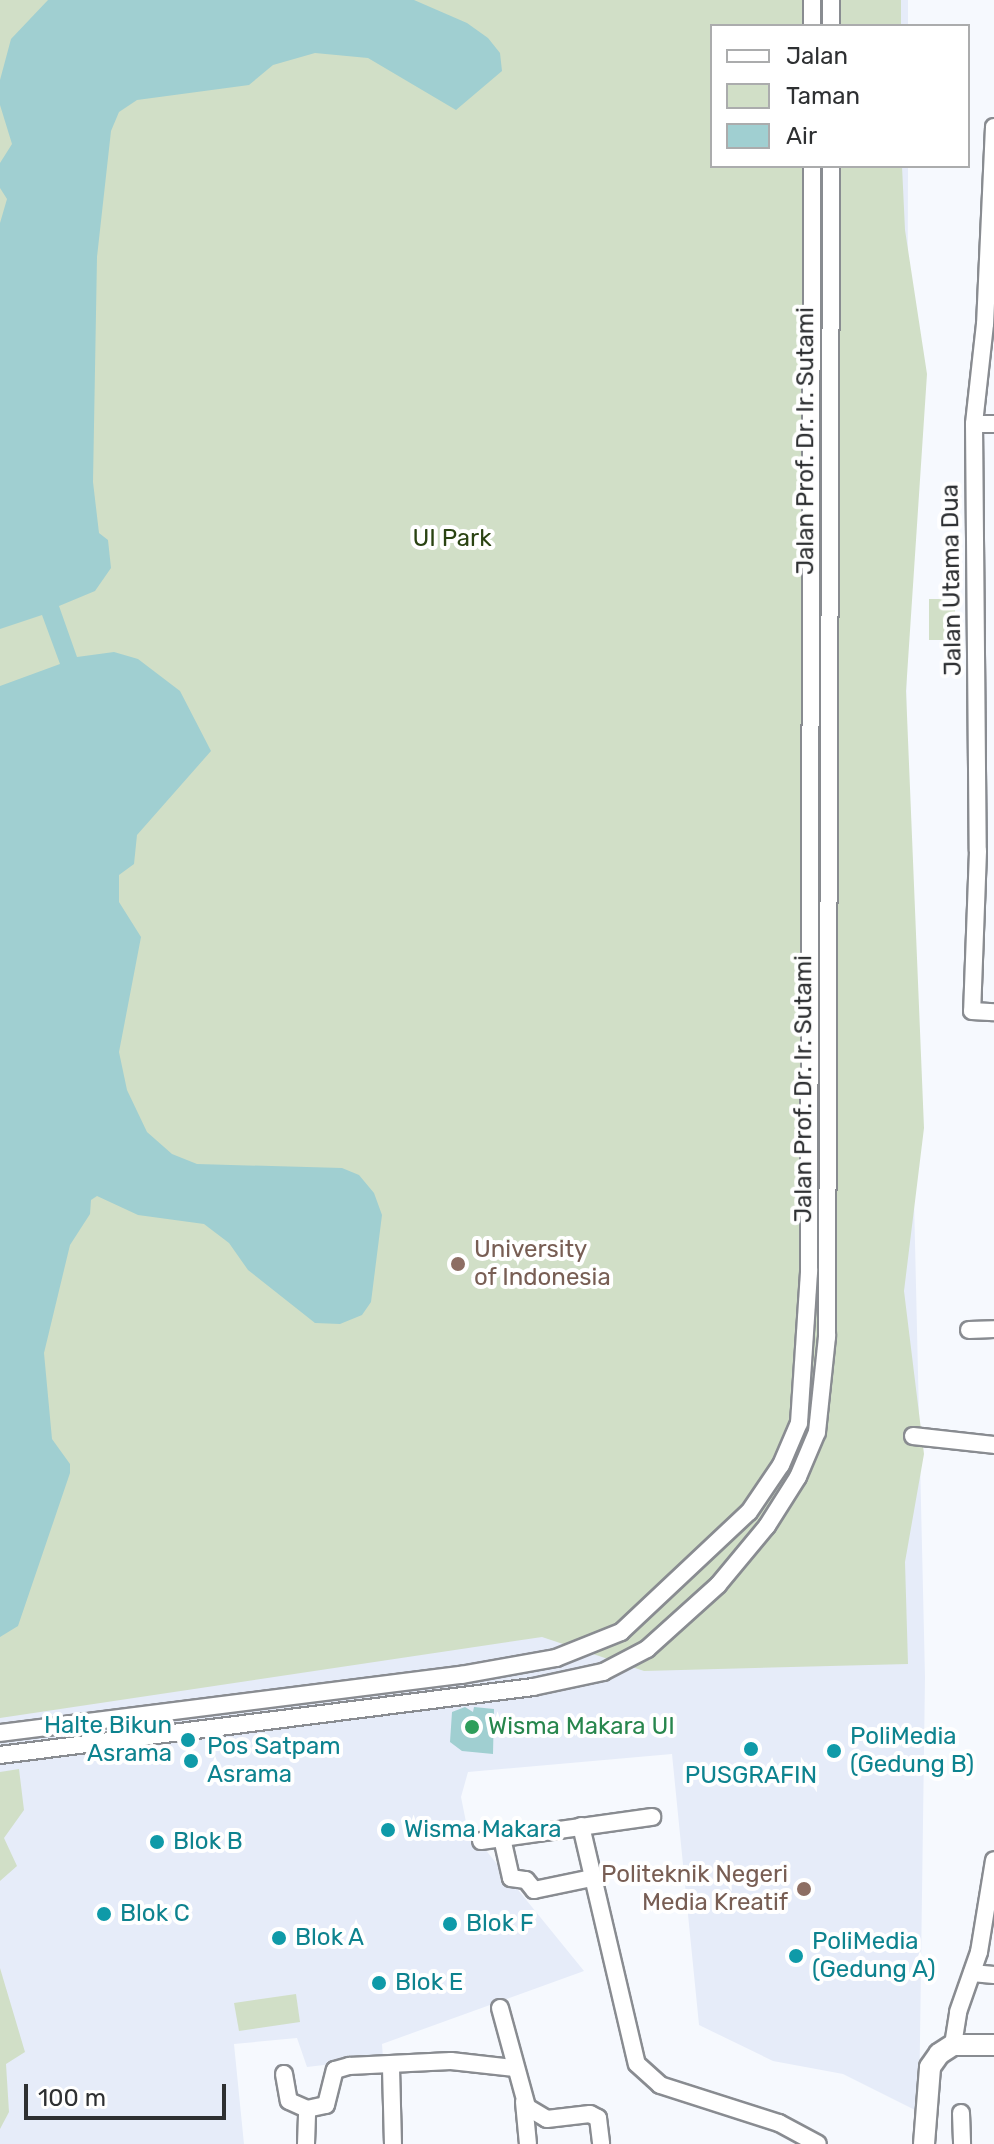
<!DOCTYPE html>
<style>
body{margin:0}
#map{position:relative;width:994px;height:2144px;overflow:hidden;background:#f6f9fe;font-family:Rubik,sans-serif}
div>[style]{position:absolute}
[style*='--x']{left:calc(var(--x)*1px);top:calc(var(--y)*1px);width:calc(var(--w)*1px);rotate:calc(var(--a)*1deg)}
.built>*{inset:0;background:#e6ecf9}
.green>*{inset:0;background:#d1dfc7}
.water>*{inset:0;background:#a0cfd1}
.roads{filter:drop-shadow(2px 0 #898c91) drop-shadow(-2px 0 #898c91) drop-shadow(0 2px #898c91) drop-shadow(0 -2px #898c91)}
.minor>*{height:16px;margin:-8px;padding:0 8px;transform-origin:8px;border-radius:8px;background:#fff}
.tertiary>*{height:20px;margin:-10px;padding:0 10px;transform-origin:10px;border-radius:10px;background:#fff}
.dots>*{width:22px;height:22px;translate:-50% -50%;box-sizing:border-box;border:4px solid #fff;border-radius:50%}
span{translate:-50% -50%;white-space:nowrap;text-align:center;line-height:1.15;-webkit-text-stroke:8px #fff;paint-order:stroke}
.street-label{font-size:24px;color:#2e3032}
.park-label{font-size:24px;color:#2a4312}
.education-label{font-size:24px;color:#785e54}
.left{translate:0 -50%;text-align:left}
.right{translate:-100% -50%;text-align:right}
.culture-label{font-size:24px;color:#0d838f}
.leisure-label{font-size:24px;color:#27864d}
.legend{position:absolute;left:710px;top:24px;width:260px;height:144px;box-sizing:border-box;background:#fff;border:2px solid #abacad;margin:0;padding:10px 14px;list-style:none;font-size:24px;color:#2e3032}
.legend li{display:flex;align-items:center;gap:16px;height:40px}
.legend b{width:40px;border:2px solid #abacad}
.scale{position:absolute;left:24px;top:2084px;width:202px;height:36px;box-sizing:border-box;border:4px solid #2e3032;border-top:0;padding-left:10px;font-size:24px;line-height:28px;white-space:nowrap;color:#2e3032;-webkit-text-stroke:6px #fff;paint-order:stroke}
</style>
<div id="map">
<div class="built">
<div style="clip-path:polygon(0 0,908px 0,908px 26px,712px 26px,712px 166px,908px 166px,906px 851px,925px 1677px,919px 2112px,843px 2074px,773px 2061px,699px 2025px,672px 1754px,468px 1772px,461px 1797px,467px 1827px,584px 1971px,382px 2044px,383px 2058px,307px 2067px,297px 2038px,234px 2044px,244px 2144px,0 2144px)"></div>
</div>
<div class="green">
<div style="clip-path:polygon(0 0,901px 0,901px 26px,712px 26px,712px 166px,902px 166px,905px 230px,927px 374px,906px 691px,924px 1128px,904px 1291px,924px 1454px,905px 1562px,908px 1664px,644px 1671px,542px 1637px,0 1718px)"></div>
<div style="clip-path:polygon(929px 599px,955px 599px,955px 640px,929px 640px)"></div>
<div style="clip-path:polygon(19px 1769px,24px 1810px,4px 1838px,17px 1866px,0 1881px,0 1772px)"></div>
<div style="clip-path:polygon(0 1968px,25px 2052px,6px 2064px,9px 2112px,0 2129px)"></div>
<div style="clip-path:polygon(296px 1994px,300px 2022px,239px 2031px,234px 2003px)"></div>
</div>
<div class="water">
<div style="clip-path:polygon(48px 0,414px 0,467px 23px,488px 38px,500px 53px,502px 71px,456px 110px,368px 58px,315px 53px,273px 65px,249px 85px,137px 100px,119px 112px,111px 131px,97px 257px,93px 482px,99px 533px,108px 540px,111px 568px,95px 591px,59px 606px,77px 657px,114px 652px,138px 659px,180px 691px,211px 751px,137px 835px,134px 864px,119px 875px,119px 902px,141px 937px,119px 1052px,127px 1090px,147px 1132px,172px 1154px,197px 1164px,342px 1168px,359px 1175px,374px 1193px,382px 1215px,371px 1302px,362px 1315px,340px 1324px,315px 1323px,248px 1270px,229px 1243px,204px 1224px,138px 1215px,97px 1196px,91px 1200px,90px 1214px,70px 1245px,44px 1353px,52px 1439px,70px 1464px,70px 1473px,18px 1626px,0 1637px,0 686px,60px 664px,42px 615px,0 629px,0 223px,7px 199px,0 188px,0 163px,12px 144px,0 105px,0 80px,11px 39px)"></div>
<div style="clip-path:polygon(465px 1707px,473px 1712px,474px 1707px,494px 1709px,493px 1754px,462px 1751px,450px 1742px,452px 1712px)"></div>
</div>
<div class="roads">
<div class="minor">
<div style="--x:812;--y:26;--w:26;--a:-90"></div>
<div style="--x:831;--y:26;--w:26;--a:-90"></div>
<div style="--x:994;--y:127;--w:197;--a:92.6"></div>
<div style="--x:985;--y:324;--w:101;--a:96.3"></div>
<div style="--x:974;--y:424;--w:427;--a:89.5"></div>
<div style="--x:978;--y:851;--w:160;--a:92.1"></div>
<div style="--x:972;--y:1011;--w:22;--a:3"></div>
<div style="--x:974;--y:424;--w:20;--a:0"></div>
<div style="--x:969;--y:1330;--w:25;--a:-2"></div>
<div style="--x:913;--y:1436;--w:81;--a:6.3"></div>
<div style="--x:0;--y:1733;--w:465;--a:-7.2"></div>
<div style="--x:461;--y:1675;--w:97;--a:-10.1"></div>
<div style="--x:556;--y:1658;--w:70;--a:-21.8"></div>
<div style="--x:621;--y:1632;--w:175;--a:-43.2"></div>
<div style="--x:749;--y:1512;--w:57;--a:-55.8"></div>
<div style="--x:781;--y:1465;--w:46;--a:-66.8"></div>
<div style="--x:799;--y:1423;--w:152;--a:-86.2"></div>
<div style="--x:809;--y:1271;--w:1105;--a:-89.84"></div>
<div style="--x:0;--y:1755;--w:537;--a:-7.27"></div>
<div style="--x:533;--y:1687;--w:72;--a:-12.1"></div>
<div style="--x:603;--y:1672;--w:50;--a:-27.6"></div>
<div style="--x:647;--y:1649;--w:96;--a:-42"></div>
<div style="--x:718;--y:1585;--w:77;--a:-50.3"></div>
<div style="--x:767;--y:1526;--w:58;--a:-57.7"></div>
<div style="--x:798;--y:1477;--w:49;--a:-67.1"></div>
<div style="--x:817;--y:1432;--w:96;--a:-84"></div>
<div style="--x:827;--y:1337;--w:1171;--a:-89.8"></div>
<div style="--x:581;--y:1826;--w:244;--a:76.8"></div>
<div style="--x:637;--y:2064;--w:31;--a:42"></div>
<div style="--x:660;--y:2085;--w:125;--a:17.7"></div>
<div style="--x:779;--y:2123;--w:44;--a:28.3"></div>
<div style="--x:502;--y:1838;--w:41;--a:77.3"></div>
<div style="--x:511;--y:1878;--w:15;--a:8"></div>
<div style="--x:526;--y:1880;--w:13;--a:51"></div>
<div style="--x:534;--y:1890;--w:59;--a:-11.7"></div>
<div style="--x:481;--y:1841;--w:173;--a:-8"></div>
<div style="--x:972;--y:1973;--w:22;--a:5"></div>
<div style="--x:500;--y:2008;--w:103;--a:74.7"></div>
<div style="--x:527;--y:2107;--w:23;--a:31"></div>
<div style="--x:547;--y:2119;--w:43;--a:-6.6"></div>
<div style="--x:590;--y:2114;--w:9;--a:27"></div>
<div style="--x:598;--y:2118;--w:26;--a:83"></div>
<div style="--x:953;--y:2045;--w:33;--a:-81"></div>
<div style="--x:958;--y:2012;--w:64;--a:-70.7"></div>
<div style="--x:979;--y:1952;--w:93;--a:-80.7"></div>
<div style="--x:391;--y:2068;--w:76;--a:88.5"></div>
<div style="--x:284;--y:2074;--w:27;--a:80"></div>
<div style="--x:289;--y:2101;--w:20;--a:24"></div>
<div style="--x:307;--y:2109;--w:19;--a:-12"></div>
<div style="--x:326;--y:2105;--w:36;--a:-76"></div>
<div style="--x:335;--y:2070;--w:15;--a:-16"></div>
<div style="--x:349;--y:2066;--w:102;--a:-2.8"></div>
<div style="--x:451;--y:2061;--w:62;--a:6.4"></div>
<div style="--x:524;--y:2102;--w:42;--a:84.6"></div>
<div style="--x:961;--y:2113;--w:31;--a:88"></div>
<div style="--x:306;--y:2144;--w:35;--a:-88"></div>
</div>
<div class="tertiary">
<div style="--x:924;--y:2144;--w:77;--a:-85.5"></div>
<div style="--x:930;--y:2067;--w:16;--a:-55"></div>
<div style="--x:939;--y:2054;--w:17;--a:-33"></div>
<div style="--x:953;--y:2045;--w:41;--a:0"></div>
</div>
</div>
<div class="dots">
<div style="left:458px;top:1264px;background:#8d6e63"></div>
<div style="left:472px;top:1727px;background:#2e9e5b"></div>
<div style="left:188px;top:1740px;background:#0f9aa8"></div>
<div style="left:751px;top:1749px;background:#0f9aa8"></div>
<div style="left:834px;top:1751px;background:#0f9aa8"></div>
<div style="left:191px;top:1761px;background:#0f9aa8"></div>
<div style="left:388px;top:1830px;background:#0f9aa8"></div>
<div style="left:157px;top:1842px;background:#0f9aa8"></div>
<div style="left:804px;top:1889px;background:#8d6e63"></div>
<div style="left:104px;top:1914px;background:#0f9aa8"></div>
<div style="left:450px;top:1924px;background:#0f9aa8"></div>
<div style="left:279px;top:1938px;background:#0f9aa8"></div>
<div style="left:796px;top:1956px;background:#0f9aa8"></div>
<div style="left:379px;top:1983px;background:#0f9aa8"></div>
</div>
<div class="street-label">
<span style="left:806px;top:441px;rotate:-90deg">Jalan Prof. Dr. Ir. Sutami</span>
<span style="left:952px;top:580px;rotate:-91deg">Jalan Utama Dua</span>
<span style="left:804px;top:1089px;rotate:-90deg">Jalan Prof. Dr. Ir. Sutami</span>
</div>
<div class="park-label">
<span style="left:452px;top:539px">UI Park</span>
</div>
<div class="education-label">
<span class="left" style="left:474px;top:1264px">University<br>of Indonesia</span>
<span class="right" style="left:788px;top:1889px">Politeknik Negeri<br>Media Kreatif</span>
</div>
<div class="culture-label">
<span class="right" style="left:172px;top:1740px">Halte Bikun<br>Asrama</span>
<span class="left" style="left:850px;top:1751px">PoliMedia<br>(Gedung B)</span>
<span class="left" style="left:207px;top:1761px">Pos Satpam<br>Asrama</span>
<span style="left:751px;top:1776px">PUSGRAFIN</span>
<span class="left" style="left:404px;top:1830px">Wisma Makara</span>
<span class="left" style="left:173px;top:1842px">Blok B</span>
<span class="left" style="left:120px;top:1914px">Blok C</span>
<span class="left" style="left:466px;top:1924px">Blok F</span>
<span class="left" style="left:295px;top:1938px">Blok A</span>
<span class="left" style="left:812px;top:1956px">PoliMedia<br>(Gedung A)</span>
<span class="left" style="left:395px;top:1983px">Blok E</span>
</div>
<div class="leisure-label">
<span class="left" style="left:488px;top:1727px">Wisma Makara UI</span>
</div>
<ul class="legend">
<li><b style="height:10px;background:#fff"></b>Jalan</li>
<li><b style="height:22px;background:#d1dfc7"></b>Taman</li>
<li><b style="height:22px;background:#a0cfd1"></b>Air</li>
</ul>
<div class="scale">100 m</div>
</div>
